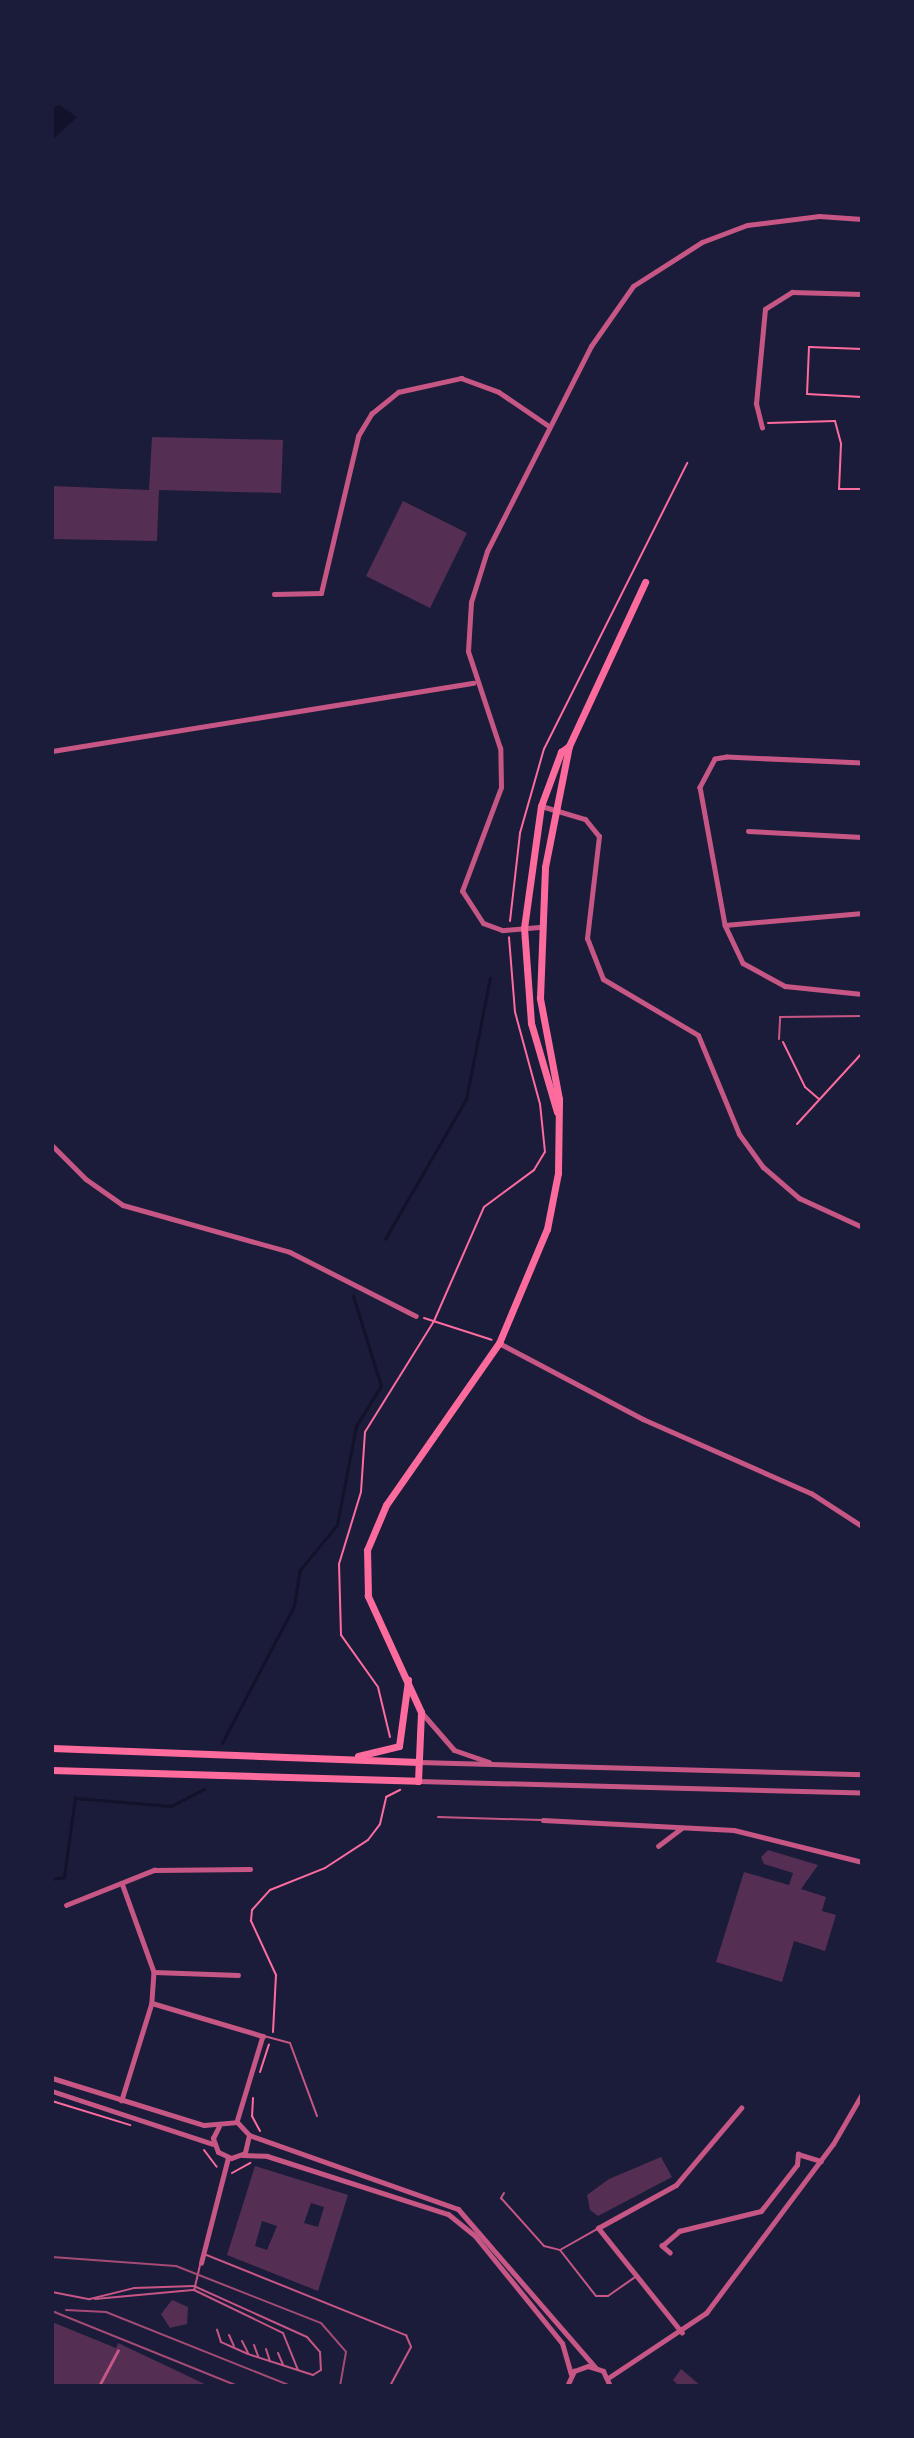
<!DOCTYPE html>
<style>
body{margin:0}
#map{position:relative;width:914px;height:2438px;overflow:hidden;background:#1b1b3a;font-family:"IBM Plex Serif",serif}
div>[style]{position:absolute}
[style*='--x']{left:calc(var(--x)*1px);top:calc(var(--y)*1px);width:calc(var(--w)*1px);rotate:calc(var(--a)*1deg)}
.water>*{inset:0;background:#12122b}
.stream>*{height:2.5px;margin:-1.25px;padding:0 1.25px;transform-origin:1.25px;border-radius:1.25px;background:#12122b}
.building>*{inset:0;background:#542f53}
.path>*{height:2px;margin:-1px;padding:0 1px;transform-origin:1px;border-radius:1px;background:#ff6b9d}
.service>*{height:2px;margin:-1px;padding:0 1px;transform-origin:1px;border-radius:1px;background:#c65784}
.pedestrian>*{height:2.5px;margin:-1.25px;padding:0 1.25px;transform-origin:1.25px;border-radius:1.25px;background:#c65784}
.minor>*{height:4.5px;margin:-2.25px;padding:0 2.25px;transform-origin:2.25px;border-radius:2.25px;background:#c65784}
.tertiary>*{height:5px;margin:-2.5px;padding:0 2.5px;transform-origin:2.5px;border-radius:2.5px;background:#c65784}
.trunk>*{height:7px;margin:-3.5px;padding:0 3.5px;transform-origin:3.5px;border-radius:3.5px;background:#ff6b9d}
.tram>*{height:2px;margin:-1px;padding:0 1px;transform-origin:1px;border-radius:1px;background:#a44b75}
span{translate:-50% -50%;white-space:nowrap;text-align:center;line-height:1.15;-webkit-text-stroke:5px #1b1b3a;paint-order:stroke}
.frame{position:absolute;inset:0;border:54px solid #1b1b3a;pointer-events:none}
</style>
<div id="map">
<div class="water">
<div style="clip-path:polygon(59px 105px,77px 117px,54px 138px,53px 108px)"></div>
</div>
<div class="stream">
<div style="--x:385;--y:1239;--w:162;--a:-59.9"></div>
<div style="--x:466;--y:1099;--w:123;--a:-78.8"></div>
<div style="--x:222;--y:1743;--w:155;--a:-62.3"></div>
<div style="--x:294;--y:1606;--w:36;--a:-81"></div>
<div style="--x:300;--y:1570;--w:58;--a:-50.6"></div>
<div style="--x:337;--y:1525;--w:101;--a:-79.1"></div>
<div style="--x:356;--y:1426;--w:47;--a:-58"></div>
<div style="--x:381;--y:1386;--w:94;--a:-107.3"></div>
<div style="--x:52;--y:1879;--w:12;--a:-9"></div>
<div style="--x:64;--y:1877;--w:80;--a:-82.1"></div>
<div style="--x:75;--y:1798;--w:96;--a:4.8"></div>
<div style="--x:171;--y:1806;--w:37;--a:-27"></div>
</div>
<div class="building">
<div style="clip-path:polygon(152px 437px,283px 440px,281px 493px,159px 490px,157px 541px,52px 539px,52px 486px,149px 490px)"></div>
<div style="clip-path:polygon(403px 501px,467px 533px,430px 608px,366px 576px)"></div>
<div style="clip-path:polygon(768px 1850px,818px 1865px,801px 1889px,826px 1897px,822px 1911px,836px 1915px,825px 1951px,794px 1941px,782px 1982px,716px 1962px,744px 1872px,789px 1885px,793px 1873px,764px 1864px,761px 1857px)"></div>
<div style="clip-path:polygon(661px 2157px,672px 2177px,598px 2216px,590px 2210px,587px 2195px,609px 2179px)"></div>
<div style="clip-path:polygon(evenodd,255px 2166px,348px 2195px,318px 2291px,227px 2255px,255px 2166px,311px 2203px,324px 2207px,318px 2227px,304px 2223px,311px 2203px,255px 2166px,262px 2221px,277px 2226px,267px 2250px,255px 2246px,262px 2221px)"></div>
<div style="clip-path:polygon(172px 2300px,188px 2307px,187px 2324px,170px 2328px,161px 2314px)"></div>
<div style="clip-path:polygon(52px 2322px,116px 2348px,118px 2343px,209px 2386px,52px 2386px)"></div>
<div style="clip-path:polygon(681px 2369px,701px 2386px,679px 2386px,673px 2380px)"></div>
</div>
<div class="path">
<div style="--x:862;--y:349;--w:53;--a:-177.8"></div>
<div style="--x:809;--y:347;--w:47;--a:92.4"></div>
<div style="--x:807;--y:394;--w:55;--a:3.1"></div>
<div style="--x:768;--y:423;--w:67;--a:-1.7"></div>
<div style="--x:835;--y:421;--w:24;--a:75"></div>
<div style="--x:841;--y:444;--w:45;--a:92.5"></div>
<div style="--x:839;--y:489;--w:23;--a:0"></div>
<div style="--x:510;--y:921;--w:89;--a:-83.5"></div>
<div style="--x:520;--y:833;--w:87;--a:-74.1"></div>
<div style="--x:544;--y:749;--w:320;--a:-63.4"></div>
<div style="--x:783;--y:1042;--w:50;--a:63.9"></div>
<div style="--x:805;--y:1087;--w:18;--a:41"></div>
<div style="--x:797;--y:1124;--w:96;--a:-47.5"></div>
<div style="--x:424;--y:1318;--w:71;--a:17.9"></div>
<div style="--x:390;--y:1737;--w:51;--a:-103.5"></div>
<div style="--x:378;--y:1687;--w:64;--a:-125.4"></div>
<div style="--x:341;--y:1635;--w:71;--a:-91.6"></div>
<div style="--x:339;--y:1564;--w:75;--a:-73"></div>
<div style="--x:361;--y:1492;--w:60;--a:-86.2"></div>
<div style="--x:365;--y:1432;--w:131;--a:-58.1"></div>
<div style="--x:434;--y:1321;--w:124;--a:-66.3"></div>
<div style="--x:484;--y:1207;--w:62;--a:-36.5"></div>
<div style="--x:534;--y:1170;--w:21;--a:-59"></div>
<div style="--x:545;--y:1152;--w:48;--a:-95.9"></div>
<div style="--x:540;--y:1104;--w:95;--a:-105.2"></div>
<div style="--x:515;--y:1012;--w:75;--a:-94.6"></div>
<div style="--x:273;--y:2032;--w:57;--a:-87"></div>
<div style="--x:276;--y:1975;--w:60;--a:-114.8"></div>
<div style="--x:251;--y:1921;--w:11;--a:-85"></div>
<div style="--x:252;--y:1910;--w:27;--a:-48"></div>
<div style="--x:270;--y:1890;--w:59;--a:-21.8"></div>
<div style="--x:325;--y:1868;--w:51;--a:-33.1"></div>
<div style="--x:368;--y:1840;--w:20;--a:-53"></div>
<div style="--x:380;--y:1824;--w:28;--a:-77"></div>
<div style="--x:386;--y:1797;--w:16;--a:-27"></div>
<div style="--x:260;--y:2072;--w:29;--a:-72"></div>
<div style="--x:253;--y:2098;--w:18;--a:93"></div>
<div style="--x:252;--y:2116;--w:17;--a:62"></div>
<div style="--x:52;--y:2101;--w:82;--a:17.1"></div>
<div style="--x:204;--y:2150;--w:21;--a:53"></div>
<div style="--x:232;--y:2173;--w:21;--a:-29"></div>
</div>
<div class="service">
<div style="--x:779;--y:1039;--w:22;--a:-87"></div>
<div style="--x:780;--y:1017;--w:82;--a:-0.7"></div>
<div style="--x:438;--y:1817;--w:104;--a:1.7"></div>
<div style="--x:264;--y:2036;--w:27;--a:15"></div>
<div style="--x:290;--y:2043;--w:78;--a:69.7"></div>
<div style="--x:504;--y:2193;--w:6;--a:121"></div>
<div style="--x:501;--y:2198;--w:64;--a:48.1"></div>
<div style="--x:544;--y:2246;--w:16;--a:14"></div>
<div style="--x:560;--y:2250;--w:58;--a:52"></div>
<div style="--x:596;--y:2296;--w:12;--a:0"></div>
<div style="--x:608;--y:2296;--w:33;--a:-35"></div>
<div style="--x:560;--y:2250;--w:43;--a:-29.6"></div>
<div style="--x:204;--y:2254;--w:218;--a:21.9"></div>
<div style="--x:406;--y:2335;--w:13;--a:67"></div>
<div style="--x:411;--y:2347;--w:44;--a:118.3"></div>
<div style="--x:200;--y:2265;--w:26;--a:103"></div>
<div style="--x:194;--y:2290;--w:99;--a:25.8"></div>
<div style="--x:283;--y:2333;--w:40;--a:68"></div>
<div style="--x:52;--y:2292;--w:38;--a:11"></div>
<div style="--x:90;--y:2299;--w:45;--a:-14"></div>
<div style="--x:134;--y:2288;--w:60;--a:-1.9"></div>
<div style="--x:194;--y:2286;--w:124;--a:24.3"></div>
<div style="--x:307;--y:2337;--w:20;--a:49"></div>
<div style="--x:320;--y:2352;--w:18;--a:87"></div>
<div style="--x:321;--y:2370;--w:9;--a:148"></div>
<div style="--x:313;--y:2375;--w:68;--a:-162.1"></div>
<div style="--x:248;--y:2354;--w:30;--a:-156"></div>
<div style="--x:221;--y:2342;--w:13;--a:-108"></div>
<div style="--x:95;--y:2299;--w:98;--a:-5.2"></div>
<div style="--x:229;--y:2335;--w:12;--a:66"></div>
<div style="--x:242;--y:2341;--w:13;--a:63"></div>
<div style="--x:254;--y:2345;--w:12;--a:70"></div>
<div style="--x:266;--y:2349;--w:13;--a:72"></div>
<div style="--x:278;--y:2353;--w:13;--a:67"></div>
</div>
<div class="pedestrian">
<div style="--x:99;--y:2386;--w:40;--a:-62"></div>
</div>
<div class="minor">
<div style="--x:762;--y:428;--w:25;--a:-104"></div>
<div style="--x:756;--y:404;--w:95;--a:-84.6"></div>
<div style="--x:765;--y:309;--w:32;--a:-32"></div>
<div style="--x:792;--y:292;--w:70;--a:1.6"></div>
<div style="--x:274;--y:594;--w:47;--a:-1.2"></div>
<div style="--x:321;--y:593;--w:161;--a:-76.7"></div>
<div style="--x:358;--y:436;--w:26;--a:-59"></div>
<div style="--x:371;--y:414;--w:35;--a:-39"></div>
<div style="--x:398;--y:392;--w:65;--a:-12.5"></div>
<div style="--x:461;--y:378;--w:40;--a:20.2"></div>
<div style="--x:499;--y:392;--w:60;--a:34.2"></div>
<div style="--x:862;--y:763;--w:135;--a:-177.5"></div>
<div style="--x:727;--y:757;--w:12;--a:171"></div>
<div style="--x:715;--y:759;--w:32;--a:118"></div>
<div style="--x:700;--y:787;--w:140;--a:79.7"></div>
<div style="--x:725;--y:925;--w:42;--a:64.7"></div>
<div style="--x:743;--y:963;--w:48;--a:28.7"></div>
<div style="--x:785;--y:986;--w:77;--a:5.9"></div>
<div style="--x:748;--y:831;--w:114;--a:3"></div>
<div style="--x:725;--y:925;--w:138;--a:-5"></div>
<div style="--x:52;--y:1145;--w:48;--a:45"></div>
<div style="--x:86;--y:1179;--w:45;--a:35.1"></div>
<div style="--x:123;--y:1205;--w:173;--a:15.7"></div>
<div style="--x:290;--y:1252;--w:141;--a:26.9"></div>
<div style="--x:499;--y:1343;--w:163;--a:27.8"></div>
<div style="--x:643;--y:1419;--w:184;--a:23.8"></div>
<div style="--x:811;--y:1493;--w:61;--a:32.9"></div>
<div style="--x:543;--y:1820;--w:191;--a:3"></div>
<div style="--x:734;--y:1830;--w:132;--a:14"></div>
<div style="--x:658;--y:1846;--w:30;--a:-37"></div>
<div style="--x:122;--y:1883;--w:95;--a:70.2"></div>
<div style="--x:154;--y:1972;--w:31;--a:94"></div>
<div style="--x:152;--y:2003;--w:102;--a:107.2"></div>
<div style="--x:66;--y:1905;--w:95;--a:-21.7"></div>
<div style="--x:154;--y:1870;--w:96;--a:-0.6"></div>
<div style="--x:154;--y:1972;--w:84;--a:2"></div>
<div style="--x:152;--y:2003;--w:116;--a:16.6"></div>
<div style="--x:263;--y:2036;--w:90;--a:106.8"></div>
<div style="--x:670;--y:2253;--w:11;--a:-139"></div>
<div style="--x:662;--y:2246;--w:23;--a:-41"></div>
<div style="--x:679;--y:2231;--w:84;--a:-13.7"></div>
<div style="--x:761;--y:2211;--w:58;--a:-52"></div>
<div style="--x:797;--y:2165;--w:11;--a:-85"></div>
<div style="--x:798;--y:2154;--w:24;--a:17"></div>
<div style="--x:201;--y:2263;--w:108;--a:-75.6"></div>
<div style="--x:682;--y:2333;--w:134;--a:-128.7"></div>
<div style="--x:598;--y:2228;--w:89;--a:-28.9"></div>
<div style="--x:676;--y:2185;--w:101;--a:-49.8"></div>
</div>
<div class="tertiary">
<div style="--x:52;--y:751;--w:427;--a:-9.2"></div>
<div style="--x:541;--y:806;--w:46;--a:16.5"></div>
<div style="--x:585;--y:819;--w:22;--a:51"></div>
<div style="--x:599;--y:836;--w:103;--a:96.7"></div>
<div style="--x:587;--y:938;--w:44;--a:68.7"></div>
<div style="--x:603;--y:979;--w:110;--a:30.5"></div>
<div style="--x:698;--y:1035;--w:107;--a:67.5"></div>
<div style="--x:739;--y:1134;--w:41;--a:54"></div>
<div style="--x:763;--y:1167;--w:48;--a:40.7"></div>
<div style="--x:799;--y:1198;--w:69;--a:24.7"></div>
<div style="--x:539;--y:927;--w:37;--a:175"></div>
<div style="--x:502;--y:930;--w:20;--a:-160"></div>
<div style="--x:483;--y:923;--w:38;--a:-123"></div>
<div style="--x:462;--y:891;--w:111;--a:-69.4"></div>
<div style="--x:501;--y:787;--w:39;--a:-91"></div>
<div style="--x:500;--y:748;--w:102;--a:-108.3"></div>
<div style="--x:468;--y:651;--w:49;--a:-86.5"></div>
<div style="--x:471;--y:602;--w:53;--a:-72.6"></div>
<div style="--x:487;--y:551;--w:230;--a:-63.1"></div>
<div style="--x:591;--y:346;--w:73;--a:-55"></div>
<div style="--x:633;--y:286;--w:82;--a:-32.5"></div>
<div style="--x:702;--y:242;--w:48;--a:-20.7"></div>
<div style="--x:747;--y:225;--w:73;--a:-7.1"></div>
<div style="--x:819;--y:216;--w:43;--a:4"></div>
<div style="--x:421;--y:1712;--w:50;--a:49"></div>
<div style="--x:454;--y:1750;--w:37;--a:19"></div>
<div style="--x:419;--y:1762;--w:443;--a:1.6"></div>
<div style="--x:418;--y:1781;--w:444;--a:1.5"></div>
<div style="--x:52;--y:2078;--w:159;--a:17.2"></div>
<div style="--x:204;--y:2125;--w:33;--a:-5"></div>
<div style="--x:237;--y:2122;--w:18;--a:47"></div>
<div style="--x:249;--y:2135;--w:18;--a:103"></div>
<div style="--x:245;--y:2153;--w:15;--a:160"></div>
<div style="--x:231;--y:2158;--w:14;--a:-155"></div>
<div style="--x:218;--y:2152;--w:15;--a:-110"></div>
<div style="--x:213;--y:2138;--w:13;--a:-63"></div>
<div style="--x:52;--y:2091;--w:169;--a:18.2"></div>
<div style="--x:249;--y:2135;--w:222;--a:19.5"></div>
<div style="--x:458;--y:2209;--w:209;--a:49.1"></div>
<div style="--x:242;--y:2155;--w:25;--a:2"></div>
<div style="--x:267;--y:2156;--w:190;--a:17.8"></div>
<div style="--x:448;--y:2214;--w:35;--a:39"></div>
<div style="--x:475;--y:2236;--w:138;--a:50.9"></div>
<div style="--x:562;--y:2343;--w:32;--a:74"></div>
<div style="--x:608;--y:2378;--w:118;--a:-33.6"></div>
<div style="--x:706;--y:2313;--w:211;--a:-53.1"></div>
<div style="--x:833;--y:2144;--w:58;--a:-59.9"></div>
<div style="--x:567;--y:2386;--w:17;--a:-65"></div>
<div style="--x:574;--y:2371;--w:15;--a:-20"></div>
<div style="--x:588;--y:2366;--w:16;--a:18"></div>
<div style="--x:603;--y:2371;--w:17;--a:65"></div>
</div>
<div class="trunk">
<div style="--x:557;--y:1112;--w:93;--a:-106.3"></div>
<div style="--x:531;--y:1023;--w:95;--a:-94.2"></div>
<div style="--x:524;--y:928;--w:123;--a:-82.1"></div>
<div style="--x:541;--y:806;--w:58;--a:-69.7"></div>
<div style="--x:561;--y:752;--w:10;--a:-37"></div>
<div style="--x:52;--y:1748;--w:367;--a:2.2"></div>
<div style="--x:358;--y:1756;--w:42;--a:-13.7"></div>
<div style="--x:399;--y:1746;--w:67;--a:-82.2"></div>
<div style="--x:52;--y:1770;--w:366;--a:1.7"></div>
<div style="--x:418;--y:1781;--w:69;--a:-87.5"></div>
<div style="--x:421;--y:1712;--w:128;--a:-114.6"></div>
<div style="--x:368;--y:1596;--w:46;--a:-91.2"></div>
<div style="--x:367;--y:1550;--w:49;--a:-67.1"></div>
<div style="--x:386;--y:1505;--w:198;--a:-55.1"></div>
<div style="--x:499;--y:1343;--w:124;--a:-67.2"></div>
<div style="--x:547;--y:1229;--w:57;--a:-78.9"></div>
<div style="--x:558;--y:1173;--w:74;--a:-89.2"></div>
<div style="--x:559;--y:1099;--w:103;--a:-100.7"></div>
<div style="--x:540;--y:998;--w:131;--a:-87.8"></div>
<div style="--x:545;--y:867;--w:123;--a:-78.8"></div>
<div style="--x:569;--y:746;--w:181;--a:-65.1"></div>
</div>
<div class="tram">
<div style="--x:52;--y:2257;--w:124;--a:4.2"></div>
<div style="--x:176;--y:2266;--w:156;--a:21.5"></div>
<div style="--x:321;--y:2323;--w:38;--a:49"></div>
<div style="--x:346;--y:2352;--w:35;--a:100"></div>
<div style="--x:66;--y:2310;--w:40;--a:2.9"></div>
<div style="--x:106;--y:2312;--w:199;--a:21.8"></div>
<div style="--x:52;--y:2311;--w:201;--a:22"></div>
</div>
<div class="frame"></div>
</div>
